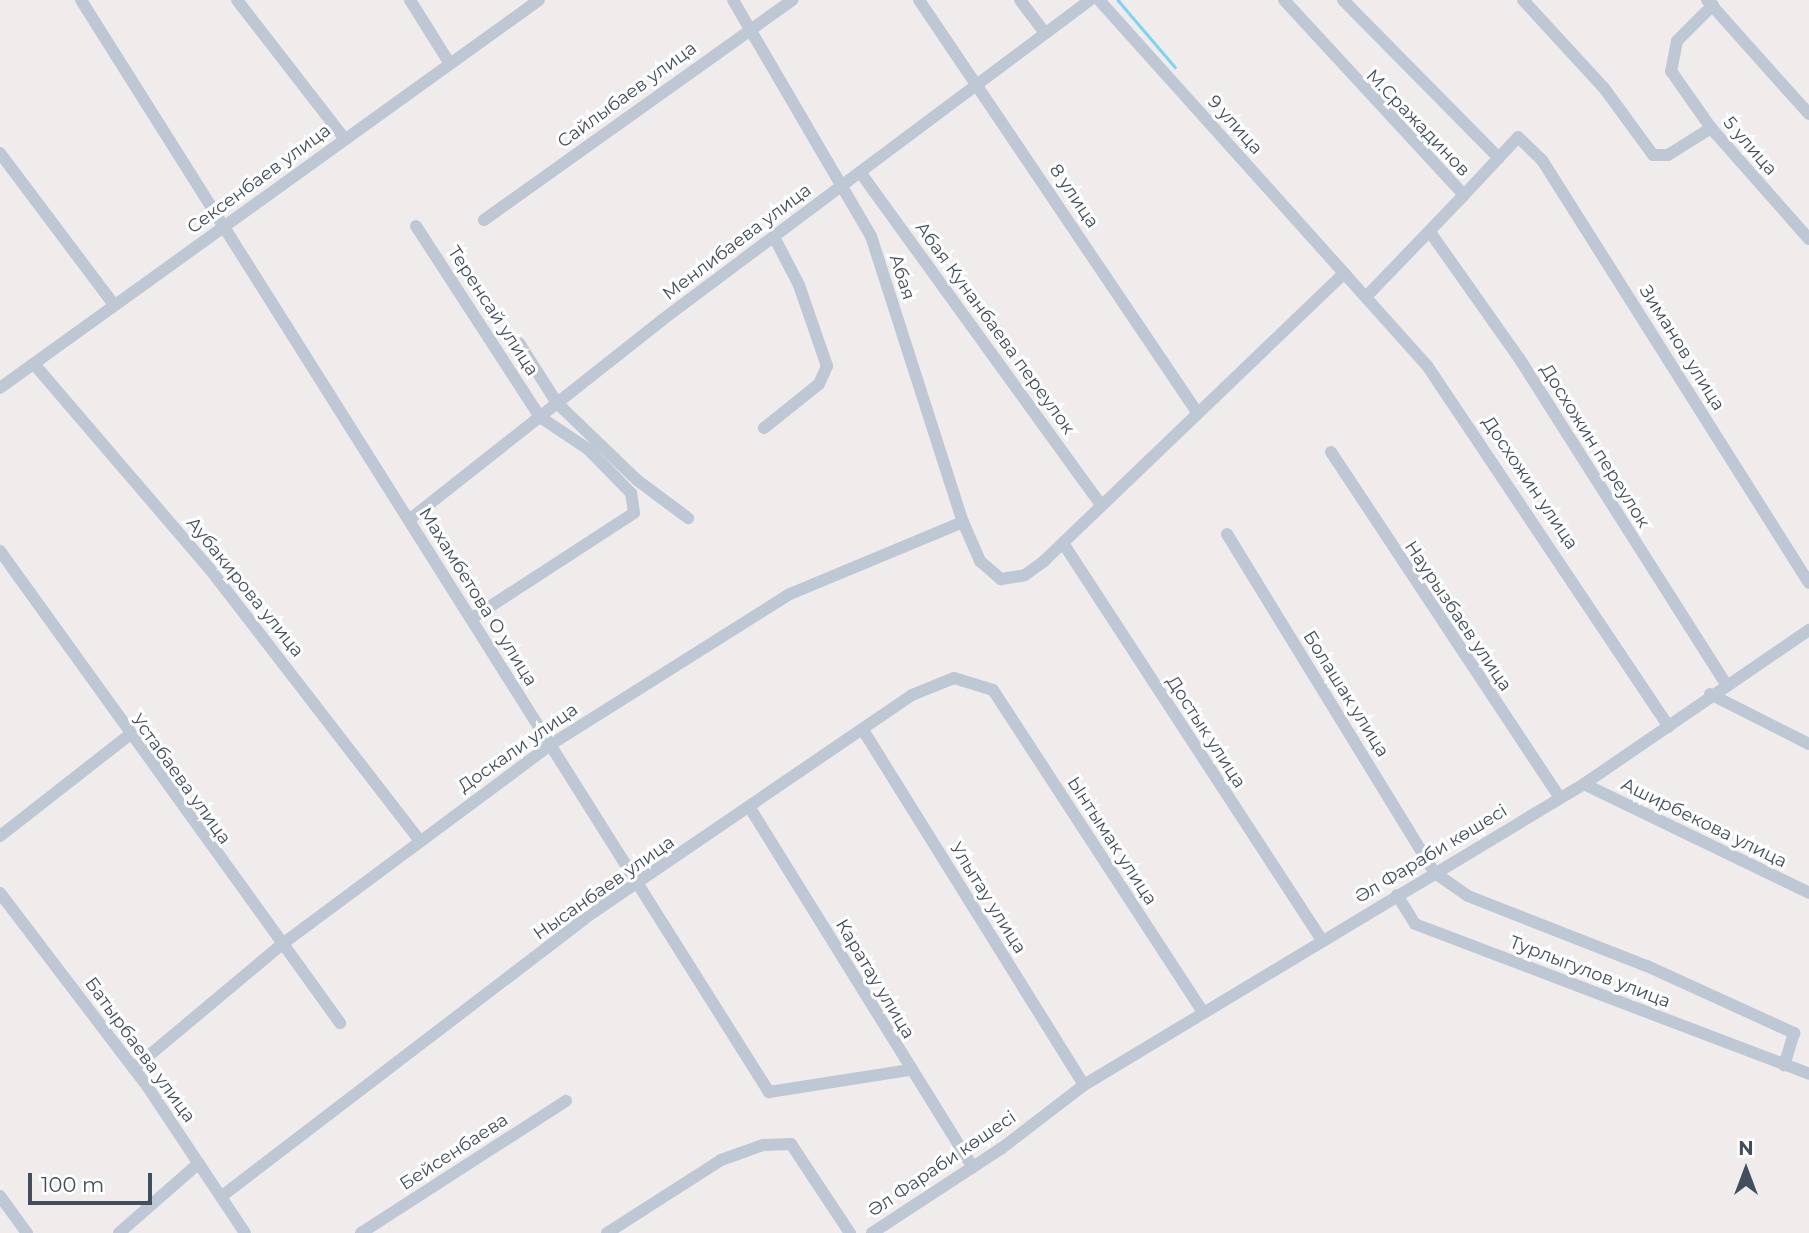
<!DOCTYPE html>
<meta charset="utf-8">
<style>
body{margin:0}
#map{position:relative;width:1809px;height:1233px;overflow:hidden;background:#f0ecec;font-family:Montserrat,sans-serif}
div>[style]{position:absolute}
[style*='--x']{left:calc(var(--x)*1px);top:calc(var(--y)*1px);width:calc(var(--w)*1px);rotate:calc(var(--a)*1deg)}
.stream>*{height:2.5px;margin:-1.25px;padding:0 1.25px;transform-origin:1.25px;border-radius:1.25px;background:#7dd4f5}
.minor>*{height:12px;margin:-6px;padding:0 6px;transform-origin:6px;border-radius:6px;background:#bec8d4}
span{translate:-50% -50%;white-space:nowrap;text-align:center;line-height:1.15;-webkit-text-stroke:6px #fff;paint-order:stroke}
.street-label{font-size:18px;color:#434e5c}
.north{position:absolute;left:1711px;top:1135px;width:70px;height:70px;-webkit-text-stroke:5px #fff;paint-order:stroke;rotate:0deg;font-size:19px;font-weight:700;line-height:28px;text-align:center;color:#434e5c}
.north::after{content:'';display:block;margin:auto;width:24px;height:32px;background:#434e5c;clip-path:polygon(50% 0,100% 100%,50% 72%,0 100%)}
.scale{position:absolute;left:28px;top:1173px;width:124px;height:32px;box-sizing:border-box;border:4px solid #434e5c;border-top:0;padding-left:9px;font-size:21px;line-height:24px;white-space:nowrap;color:#434e5c;-webkit-text-stroke:5px #fff;paint-order:stroke}
</style>
<div id="map">
<div class="stream">
<div style="--x:1118;--y:0;--w:88;--a:49.6"></div>
</div>
<div class="minor">
<div style="--x:81;--y:0;--w:1291;--a:57.79"></div>
<div style="--x:769;--y:1092;--w:143;--a:-8.9"></div>
<div style="--x:237;--y:0;--w:176;--a:52.2"></div>
<div style="--x:410;--y:0;--w:75;--a:58"></div>
<div style="--x:733;--y:0;--w:273;--a:59.7"></div>
<div style="--x:871;--y:236;--w:300;--a:72.2"></div>
<div style="--x:963;--y:522;--w:43;--a:66.4"></div>
<div style="--x:980;--y:561;--w:28;--a:41"></div>
<div style="--x:1001;--y:579;--w:24;--a:-9"></div>
<div style="--x:1025;--y:575;--w:24;--a:-36"></div>
<div style="--x:1044;--y:561;--w:416;--a:-43.8"></div>
<div style="--x:919;--y:0;--w:498;--a:56"></div>
<div style="--x:1020;--y:0;--w:41;--a:52.9"></div>
<div style="--x:1099;--y:0;--w:493;--a:48.1"></div>
<div style="--x:1428;--y:367;--w:433;--a:56.2"></div>
<div style="--x:1284;--y:0;--w:265;--a:47.3"></div>
<div style="--x:1464;--y:195;--w:141;--a:133.9"></div>
<div style="--x:1343;--y:0;--w:222;--a:45.4"></div>
<div style="--x:1523;--y:0;--w:120;--a:47.4"></div>
<div style="--x:1604;--y:88;--w:83;--a:53.8"></div>
<div style="--x:1653;--y:155;--w:15;--a:0"></div>
<div style="--x:1668;--y:155;--w:51;--a:-32.1"></div>
<div style="--x:1707;--y:0;--w:153;--a:48.2"></div>
<div style="--x:1713;--y:5;--w:51;--a:135"></div>
<div style="--x:1677;--y:41;--w:31;--a:101"></div>
<div style="--x:1671;--y:71;--w:70;--a:54.9"></div>
<div style="--x:1711;--y:128;--w:148;--a:48.6"></div>
<div style="--x:0;--y:153;--w:190;--a:53.1"></div>
<div style="--x:860;--y:172;--w:412;--a:54.1"></div>
<div style="--x:1464;--y:195;--w:79;--a:-47"></div>
<div style="--x:1518;--y:137;--w:33;--a:44"></div>
<div style="--x:1542;--y:160;--w:500;--a:57.74"></div>
<div style="--x:484;--y:220;--w:379;--a:-35.5"></div>
<div style="--x:416;--y:226;--w:228;--a:57"></div>
<div style="--x:540;--y:417;--w:58;--a:33.7"></div>
<div style="--x:588;--y:449;--w:62;--a:45.7"></div>
<div style="--x:631;--y:493;--w:20;--a:81"></div>
<div style="--x:634;--y:513;--w:194;--a:147"></div>
<div style="--x:1430;--y:232;--w:154;--a:54.8"></div>
<div style="--x:1519;--y:358;--w:385;--a:57.6"></div>
<div style="--x:519;--y:343;--w:71;--a:57.7"></div>
<div style="--x:557;--y:403;--w:111;--a:43.9"></div>
<div style="--x:637;--y:480;--w:64;--a:36.7"></div>
<div style="--x:34;--y:364;--w:269;--a:49.4"></div>
<div style="--x:209;--y:568;--w:344;--a:52.3"></div>
<div style="--x:0;--y:388;--w:664;--a:-35.75"></div>
<div style="--x:764;--y:428;--w:70;--a:-38.7"></div>
<div style="--x:819;--y:384;--w:20;--a:-66"></div>
<div style="--x:827;--y:366;--w:86;--a:-109.1"></div>
<div style="--x:799;--y:285;--w:54;--a:-117.5"></div>
<div style="--x:1331;--y:452;--w:415;--a:56.5"></div>
<div style="--x:409;--y:520;--w:323;--a:-38.3"></div>
<div style="--x:662;--y:320;--w:534;--a:-36.78"></div>
<div style="--x:1227;--y:534;--w:398;--a:58.5"></div>
<div style="--x:1435;--y:873;--w:40;--a:34.9"></div>
<div style="--x:1468;--y:896;--w:192;--a:21.4"></div>
<div style="--x:1647;--y:966;--w:162;--a:24.5"></div>
<div style="--x:1794;--y:1033;--w:34;--a:107"></div>
<div style="--x:1063;--y:543;--w:474;--a:56.9"></div>
<div style="--x:0;--y:551;--w:582;--a:54.23"></div>
<div style="--x:1710;--y:694;--w:111;--a:26.8"></div>
<div style="--x:863;--y:730;--w:418;--a:58.1"></div>
<div style="--x:1584;--y:784;--w:250;--a:25.8"></div>
<div style="--x:750;--y:808;--w:423;--a:58.2"></div>
<div style="--x:0;--y:836;--w:162;--a:-38"></div>
<div style="--x:0;--y:893;--w:239;--a:52.7"></div>
<div style="--x:145;--y:1083;--w:180;--a:56.3"></div>
<div style="--x:1397;--y:895;--w:34;--a:58"></div>
<div style="--x:1415;--y:924;--w:422;--a:20.8"></div>
<div style="--x:134;--y:1068;--w:192;--a:-39.9"></div>
<div style="--x:281;--y:945;--w:335;--a:-36.6"></div>
<div style="--x:550;--y:745;--w:284;--a:-32.2"></div>
<div style="--x:790;--y:594;--w:187;--a:-22.6"></div>
<div style="--x:0;--y:1196;--w:46;--a:53.9"></div>
<div style="--x:222;--y:1196;--w:457;--a:-37.4"></div>
<div style="--x:585;--y:918;--w:396;--a:-34.3"></div>
<div style="--x:912;--y:695;--w:45;--a:-22"></div>
<div style="--x:954;--y:678;--w:41;--a:17.1"></div>
<div style="--x:993;--y:690;--w:382;--a:56.9"></div>
<div style="--x:119;--y:1233;--w:106;--a:-41.2"></div>
<div style="--x:361;--y:1233;--w:244;--a:-32.8"></div>
<div style="--x:607;--y:1233;--w:135;--a:-32.6"></div>
<div style="--x:721;--y:1160;--w:45;--a:-19.7"></div>
<div style="--x:763;--y:1145;--w:28;--a:-2"></div>
<div style="--x:791;--y:1144;--w:107;--a:56.5"></div>
<div style="--x:872;--y:1233;--w:155;--a:-33.2"></div>
<div style="--x:1002;--y:1148;--w:103;--a:-37.5"></div>
<div style="--x:1084;--y:1085;--w:584;--a:-31.05"></div>
<div style="--x:1584;--y:784;--w:273;--a:-34.4"></div>
</div>
<div class="street-label">
<span style="left:627px;top:95px;rotate:-36deg">Сайлыбаев улица</span>
<span style="left:1418px;top:123px;rotate:46deg">М.Сражадинов</span>
<span style="left:1235px;top:125px;rotate:48deg">9 улица</span>
<span style="left:1750px;top:146px;rotate:49deg">5 улица</span>
<span style="left:259px;top:179px;rotate:-36deg">Сексенбаев улица</span>
<span style="left:1074px;top:196px;rotate:56deg">8 улица</span>
<span style="left:737px;top:242px;rotate:-37deg">Менлибаева улица</span>
<span style="left:902px;top:277px;rotate:72deg">Абая</span>
<span style="left:493px;top:311px;rotate:57deg">Теренсай улица</span>
<span style="left:995px;top:328px;rotate:54deg">Абая Кунанбаева переулок</span>
<span style="left:1682px;top:348px;rotate:58deg">Зиманов улица</span>
<span style="left:1595px;top:446px;rotate:58deg">Досхожин переулок</span>
<span style="left:1530px;top:483px;rotate:56deg">Досхожин улица</span>
<span style="left:245px;top:587px;rotate:51deg">Аубакирова улица</span>
<span style="left:478px;top:597px;rotate:58deg">Махамбетова О улица</span>
<span style="left:1458px;top:616px;rotate:56deg">Наурызбаев улица</span>
<span style="left:1346px;top:694px;rotate:58deg">Болашак улица</span>
<span style="left:1206px;top:732px;rotate:57deg">Достык улица</span>
<span style="left:518px;top:748px;rotate:-35deg">Доскали улица</span>
<span style="left:181px;top:779px;rotate:54deg">Устабаева улица</span>
<span style="left:1704px;top:823px;rotate:26deg">Аширбекова улица</span>
<span style="left:1112px;top:841px;rotate:57deg">Ынтымак улица</span>
<span style="left:1431px;top:854px;rotate:-31deg">Әл Фараби көшесі</span>
<span style="left:604px;top:888px;rotate:-35deg">Нысанбаев улица</span>
<span style="left:988px;top:898px;rotate:58deg">Улытау улица</span>
<span style="left:1590px;top:972px;rotate:21deg">Турлыгулов улица</span>
<span style="left:875px;top:979px;rotate:59deg">Каратау улица</span>
<span style="left:140px;top:1050px;rotate:54deg">Батырбаева улица</span>
<span style="left:454px;top:1152px;rotate:-33deg">Бейсенбаева</span>
<span style="left:942px;top:1164px;rotate:-34deg">Әл Фараби көшесі</span>
</div>
<div class="north">N</div>
<div class="scale">100 m</div>
</div>
